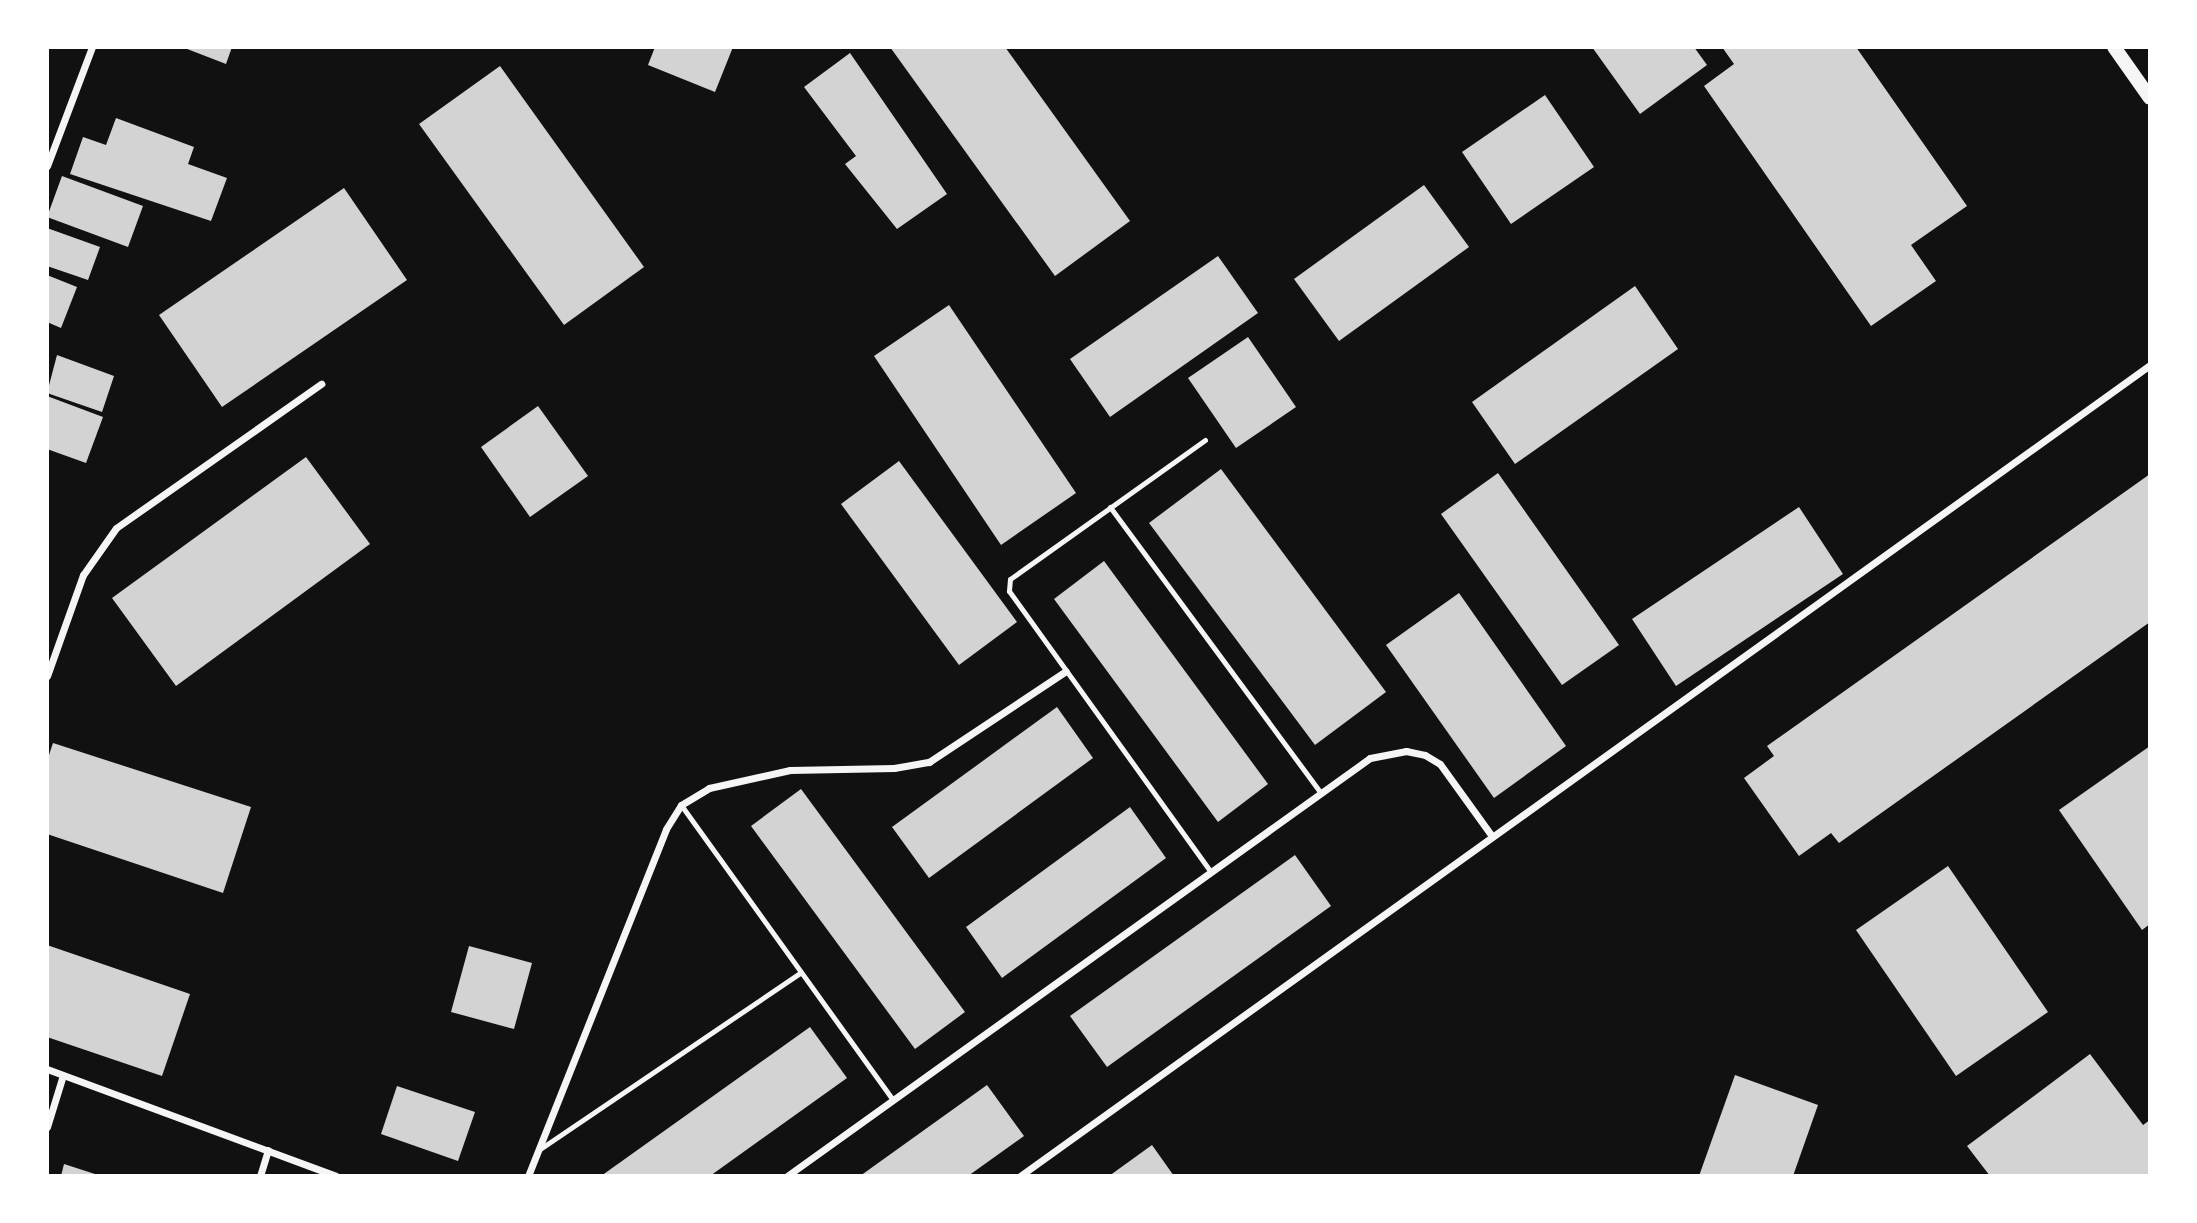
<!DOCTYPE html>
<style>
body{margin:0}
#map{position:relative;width:2197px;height:1223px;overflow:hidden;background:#111;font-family:Karla,sans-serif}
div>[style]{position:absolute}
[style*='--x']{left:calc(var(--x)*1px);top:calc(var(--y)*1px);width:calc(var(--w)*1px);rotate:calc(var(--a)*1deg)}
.building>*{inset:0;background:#d3d3d3}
.service>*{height:5px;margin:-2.5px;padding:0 2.5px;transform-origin:2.5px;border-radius:2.5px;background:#f5f5f5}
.minor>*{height:7px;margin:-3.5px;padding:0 3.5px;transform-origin:3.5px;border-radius:3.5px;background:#f5f5f5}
.secondary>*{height:14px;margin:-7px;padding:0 7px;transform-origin:7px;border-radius:7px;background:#f5f5f5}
span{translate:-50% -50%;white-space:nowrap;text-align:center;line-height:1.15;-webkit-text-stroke:7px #fff;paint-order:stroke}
.frame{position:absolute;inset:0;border:49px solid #fff;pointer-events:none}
</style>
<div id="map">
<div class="building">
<div style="clip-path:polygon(182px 47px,232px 47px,226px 64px)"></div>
<div style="clip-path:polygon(655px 47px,733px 47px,715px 92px,648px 65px)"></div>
<div style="clip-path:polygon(890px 47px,1005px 47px,1130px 221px,1055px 276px)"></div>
<div style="clip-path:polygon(1592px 47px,1694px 47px,1707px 65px,1640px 114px)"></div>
<div style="clip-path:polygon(1722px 47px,1856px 47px,1967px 206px,1911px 245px,1936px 281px,1871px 326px,1704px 86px,1734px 64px)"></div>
<div style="clip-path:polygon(850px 53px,947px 194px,897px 229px,845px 164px,856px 156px,804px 87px)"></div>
<div style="clip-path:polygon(500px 66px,644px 267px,564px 325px,419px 124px)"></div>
<div style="clip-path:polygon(1545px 95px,1594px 167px,1511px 224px,1462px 152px)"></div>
<div style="clip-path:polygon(116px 118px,194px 147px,188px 164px,227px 178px,211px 221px,70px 174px,83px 137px,106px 145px)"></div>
<div style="clip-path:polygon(62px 176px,143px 206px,128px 247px,47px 217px)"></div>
<div style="clip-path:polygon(1424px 185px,1469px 247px,1339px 341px,1294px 279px)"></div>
<div style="clip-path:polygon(344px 188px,407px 280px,222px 407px,159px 315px)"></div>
<div style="clip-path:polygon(47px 228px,100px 247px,88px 280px,47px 266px)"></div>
<div style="clip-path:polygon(1218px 256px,1258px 313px,1110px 417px,1070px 359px)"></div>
<div style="clip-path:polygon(47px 275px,77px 287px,61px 328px,47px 322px)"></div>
<div style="clip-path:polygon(1635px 286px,1678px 349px,1515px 464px,1472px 402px)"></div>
<div style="clip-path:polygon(949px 305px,1076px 493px,1001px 545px,874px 356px)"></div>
<div style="clip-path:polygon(1248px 337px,1296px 407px,1236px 448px,1188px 378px)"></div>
<div style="clip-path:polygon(57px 355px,114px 376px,102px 412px,47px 393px)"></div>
<div style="clip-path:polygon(47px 396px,103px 417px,86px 463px,47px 449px)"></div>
<div style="clip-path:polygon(538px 406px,588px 476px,530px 517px,481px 447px)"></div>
<div style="clip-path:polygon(306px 457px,370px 544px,176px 686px,112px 598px)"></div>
<div style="clip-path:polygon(899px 461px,1017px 622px,959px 665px,841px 504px)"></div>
<div style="clip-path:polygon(1221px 469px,1386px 692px,1315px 745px,1149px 523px)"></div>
<div style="clip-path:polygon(1498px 473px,1619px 645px,1562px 685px,1441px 514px)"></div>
<div style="clip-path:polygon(2150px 474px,2150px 622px,1839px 843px,1831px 833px,1799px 856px,1744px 778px,1774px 756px,1767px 746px)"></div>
<div style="clip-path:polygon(1799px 507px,1843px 574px,1676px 686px,1632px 619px)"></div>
<div style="clip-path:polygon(1104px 561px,1268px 784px,1218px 822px,1054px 599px)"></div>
<div style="clip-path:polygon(1459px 593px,1566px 746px,1494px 798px,1386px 645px)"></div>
<div style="clip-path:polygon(1057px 707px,1093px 758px,929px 878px,892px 827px)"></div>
<div style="clip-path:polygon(53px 743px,251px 807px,223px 893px,47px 834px,47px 761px)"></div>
<div style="clip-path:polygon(2150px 746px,2150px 924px,2142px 930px,2059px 810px)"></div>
<div style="clip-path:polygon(801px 789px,965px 1012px,915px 1049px,751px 826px)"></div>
<div style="clip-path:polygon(1130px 807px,1166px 858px,1002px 978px,966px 927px)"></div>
<div style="clip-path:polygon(1295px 855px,1331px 906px,1107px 1067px,1070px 1016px)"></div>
<div style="clip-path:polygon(1948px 866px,2048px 1012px,1956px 1076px,1856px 930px)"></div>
<div style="clip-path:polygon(47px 945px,190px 994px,162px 1076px,47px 1037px)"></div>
<div style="clip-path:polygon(469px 946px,532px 963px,514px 1029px,451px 1012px)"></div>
<div style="clip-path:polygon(810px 1027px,847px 1078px,710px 1176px,601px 1176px)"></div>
<div style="clip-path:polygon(2090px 1054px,2143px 1125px,2150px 1120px,2150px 1176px,1990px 1176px,1967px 1146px)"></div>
<div style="clip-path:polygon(1735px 1075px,1818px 1105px,1793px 1176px,1699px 1176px)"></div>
<div style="clip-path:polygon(987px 1085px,1024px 1136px,968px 1176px,860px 1176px)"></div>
<div style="clip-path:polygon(397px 1086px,475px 1112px,458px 1161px,381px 1134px)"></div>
<div style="clip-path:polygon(1152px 1145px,1174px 1176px,1109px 1176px)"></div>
<div style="clip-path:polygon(64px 1164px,98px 1175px,98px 1176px,61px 1176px)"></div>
</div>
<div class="service">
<div style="--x:1205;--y:440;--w:239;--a:144.5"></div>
<div style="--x:1010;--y:579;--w:12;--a:95"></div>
<div style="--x:1009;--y:591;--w:346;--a:54.3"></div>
<div style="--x:1110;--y:507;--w:355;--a:53.6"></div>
<div style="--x:681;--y:805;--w:363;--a:54.3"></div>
<div style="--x:540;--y:1149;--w:315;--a:-34.1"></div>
</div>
<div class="minor">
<div style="--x:47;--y:166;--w:127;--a:-69.3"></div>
<div style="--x:47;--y:676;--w:107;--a:-70.4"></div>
<div style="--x:83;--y:575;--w:57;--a:-54.9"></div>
<div style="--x:116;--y:528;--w:251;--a:-35.1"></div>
<div style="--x:47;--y:1069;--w:308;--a:20.3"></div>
<div style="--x:47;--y:1127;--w:54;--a:-72.9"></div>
<div style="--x:260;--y:1176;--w:27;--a:-73"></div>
<div style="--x:528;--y:1176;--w:373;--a:-68.3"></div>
<div style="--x:666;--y:829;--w:28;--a:-58"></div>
<div style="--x:681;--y:805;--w:33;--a:-31"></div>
<div style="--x:709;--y:788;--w:83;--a:-12.5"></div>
<div style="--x:790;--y:770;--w:104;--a:-1.1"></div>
<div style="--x:894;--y:768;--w:36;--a:-10"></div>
<div style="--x:929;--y:762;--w:164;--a:-33.6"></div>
<div style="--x:787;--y:1176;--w:717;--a:-35.64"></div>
<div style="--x:1370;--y:758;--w:37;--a:-11"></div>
<div style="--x:1406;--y:751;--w:19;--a:12"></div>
<div style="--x:1425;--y:755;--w:17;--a:31"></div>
<div style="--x:1440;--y:764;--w:89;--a:54.2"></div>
<div style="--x:1020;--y:1176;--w:1391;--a:-35.67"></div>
</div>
<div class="secondary">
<div style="--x:2114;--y:47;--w:62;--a:54.8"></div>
</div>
<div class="frame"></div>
</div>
